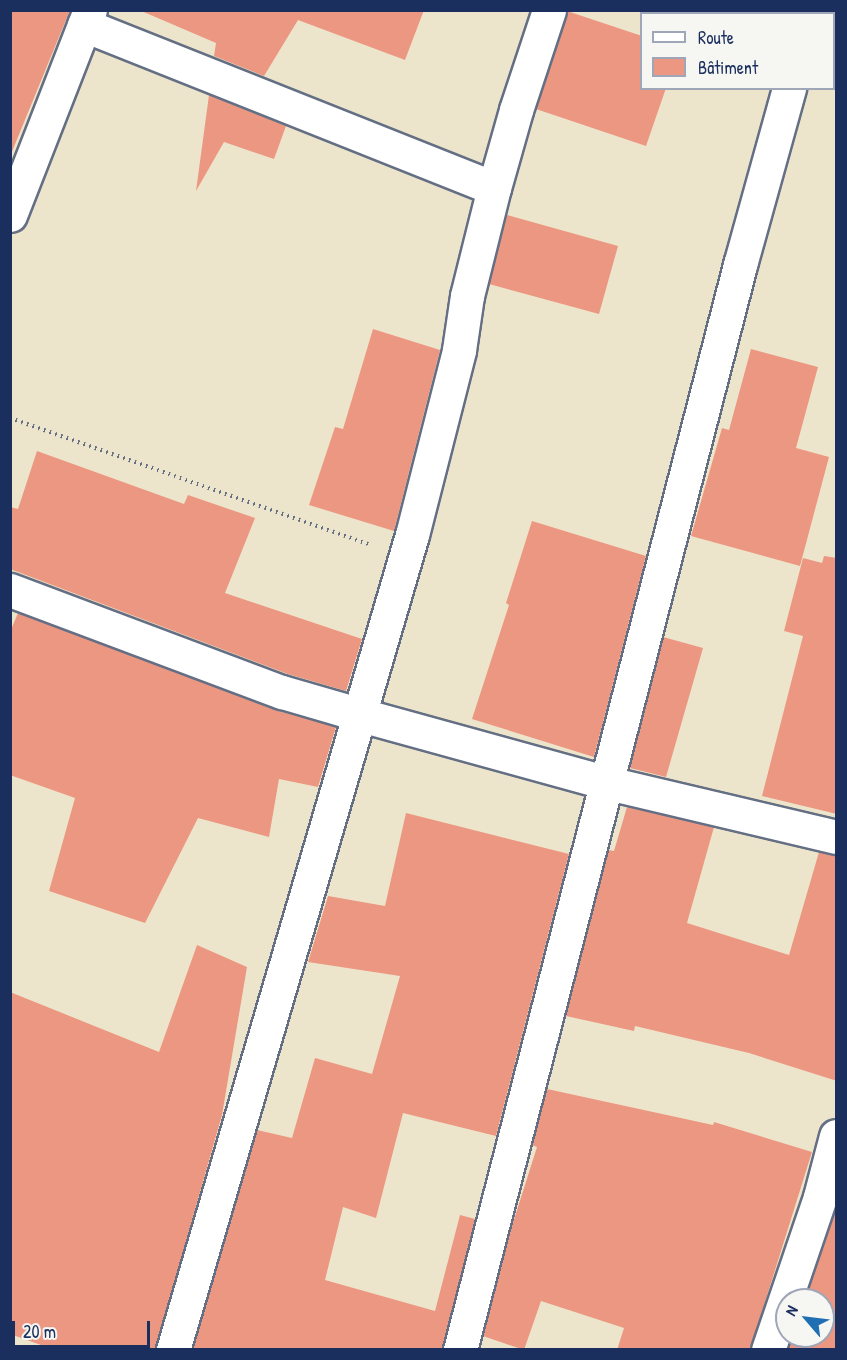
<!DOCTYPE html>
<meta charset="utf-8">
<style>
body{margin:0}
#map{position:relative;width:847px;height:1360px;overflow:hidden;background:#ede5cb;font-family:"Patrick Hand",sans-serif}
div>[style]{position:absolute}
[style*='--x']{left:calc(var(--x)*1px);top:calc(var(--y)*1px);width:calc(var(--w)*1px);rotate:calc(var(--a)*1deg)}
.building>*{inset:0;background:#ec9781}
.path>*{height:4px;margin-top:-2px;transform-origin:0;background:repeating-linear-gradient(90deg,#646f84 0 1.5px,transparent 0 6px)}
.roads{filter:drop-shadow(2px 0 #646f84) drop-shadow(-2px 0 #646f84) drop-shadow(0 2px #646f84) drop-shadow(0 -2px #646f84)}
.street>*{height:33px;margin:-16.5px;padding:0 16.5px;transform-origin:16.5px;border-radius:16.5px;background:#fff}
span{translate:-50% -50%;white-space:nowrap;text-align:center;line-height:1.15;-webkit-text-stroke:5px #f6f6f2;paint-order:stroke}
.frame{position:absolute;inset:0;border:12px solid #1b2f5e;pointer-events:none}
.legend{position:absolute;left:640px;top:12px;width:195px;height:78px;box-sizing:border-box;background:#f6f6f2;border:2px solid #9ea6b7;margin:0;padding:8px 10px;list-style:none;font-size:18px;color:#1b2f5e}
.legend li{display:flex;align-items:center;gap:12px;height:30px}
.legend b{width:30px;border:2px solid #9ea6b7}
.north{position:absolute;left:775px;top:1288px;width:60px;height:60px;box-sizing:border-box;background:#f6f6f2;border:2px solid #9ea6b7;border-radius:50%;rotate:298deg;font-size:16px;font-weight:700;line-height:24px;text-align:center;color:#1b2f5e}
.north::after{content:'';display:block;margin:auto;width:21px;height:27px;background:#1f6fb2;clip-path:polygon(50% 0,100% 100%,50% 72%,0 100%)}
.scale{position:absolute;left:12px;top:1321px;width:138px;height:27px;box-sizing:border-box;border:3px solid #1b2f5e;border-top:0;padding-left:8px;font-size:18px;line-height:21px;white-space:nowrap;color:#1b2f5e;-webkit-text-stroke:4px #f6f6f2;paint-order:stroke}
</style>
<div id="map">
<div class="building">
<div style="clip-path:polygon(10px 10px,70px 10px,11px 154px,10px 153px)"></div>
<div style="clip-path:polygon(139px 10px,424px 10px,405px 60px,298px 20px,264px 76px,214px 56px,216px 43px)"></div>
<div style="clip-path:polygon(567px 11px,642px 36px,642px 88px,666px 88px,646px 146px,536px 109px)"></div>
<div style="clip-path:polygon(209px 95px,286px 126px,274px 159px,224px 142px,196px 191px)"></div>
<div style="clip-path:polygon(507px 215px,618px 246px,599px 314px,489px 284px)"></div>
<div style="clip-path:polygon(373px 329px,440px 350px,394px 531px,309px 505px,335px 427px,343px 429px)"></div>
<div style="clip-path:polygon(751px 349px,818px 367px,796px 448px,829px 457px,800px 566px,691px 536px,722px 428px,729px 430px)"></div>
<div style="clip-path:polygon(37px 451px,184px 504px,188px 495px,255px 518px,225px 593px,362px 639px,346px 691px,288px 674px,10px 569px,10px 507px,18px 509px)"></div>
<div style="clip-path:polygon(532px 521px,646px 556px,594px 757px,472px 719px,509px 605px,506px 603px)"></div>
<div style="clip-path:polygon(824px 556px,837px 558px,837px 814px,762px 796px,803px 636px,784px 631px,803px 558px,822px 563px)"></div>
<div style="clip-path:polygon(18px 613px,275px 710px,336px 727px,318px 787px,279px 779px,269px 837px,198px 818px,145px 923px,49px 891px,75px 798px,10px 775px,10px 632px)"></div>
<div style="clip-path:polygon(663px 637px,703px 648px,666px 777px,630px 768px)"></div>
<div style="clip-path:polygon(627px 807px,714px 827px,687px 923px,789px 955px,819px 852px,837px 855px,837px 1081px,749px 1053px,635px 1026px,634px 1031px,566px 1016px,608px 850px,614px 851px)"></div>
<div style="clip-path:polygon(406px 813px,569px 854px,496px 1136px,403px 1113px,376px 1218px,343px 1207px,325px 1280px,435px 1311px,460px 1215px,475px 1219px,442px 1350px,193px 1350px,257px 1130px,292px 1138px,315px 1058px,372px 1074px,400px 976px,308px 962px,328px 896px,385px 906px)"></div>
<div style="clip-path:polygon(197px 945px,247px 967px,222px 1115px,155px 1350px,55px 1350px,10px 1334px,10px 992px,159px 1052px)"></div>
<div style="clip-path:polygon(547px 1089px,713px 1125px,714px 1122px,812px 1152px,750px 1350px,617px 1350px,624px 1328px,541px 1301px,524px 1350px,483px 1336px,511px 1229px,537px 1147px,532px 1145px)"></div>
<div style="clip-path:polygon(837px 1207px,837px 1350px,788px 1350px,793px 1336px,823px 1336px,823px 1300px,805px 1300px)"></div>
</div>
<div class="path">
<div style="--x:10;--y:418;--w:380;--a:19.4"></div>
</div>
<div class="roads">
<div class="street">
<div style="--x:690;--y:10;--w:11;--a:22"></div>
<div style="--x:812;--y:14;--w:4;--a:-76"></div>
<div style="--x:84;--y:25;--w:441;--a:21.7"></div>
<div style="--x:834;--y:55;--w:2;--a:27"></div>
<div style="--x:10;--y:215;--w:220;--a:-68.7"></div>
<div style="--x:10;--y:590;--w:290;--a:20.6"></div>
<div style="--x:282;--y:692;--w:82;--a:16.2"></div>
<div style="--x:361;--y:715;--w:256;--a:15.4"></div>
<div style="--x:608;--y:783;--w:234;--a:13.3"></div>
<div style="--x:173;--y:1350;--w:849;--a:-73.66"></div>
<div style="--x:412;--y:535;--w:191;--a:-75.7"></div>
<div style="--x:459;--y:350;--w:55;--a:-81.6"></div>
<div style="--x:467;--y:296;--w:111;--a:-76"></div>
<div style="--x:494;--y:188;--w:81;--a:-74.2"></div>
<div style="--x:516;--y:110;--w:105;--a:-71.7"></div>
<div style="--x:460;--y:1350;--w:1121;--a:-75.53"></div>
<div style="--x:740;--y:265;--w:184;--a:-74.5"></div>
<div style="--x:768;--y:1350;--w:162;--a:-71.2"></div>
<div style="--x:820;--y:1197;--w:63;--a:-75.3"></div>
</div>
</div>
<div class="frame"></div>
<ul class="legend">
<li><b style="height:8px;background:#fff"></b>Route</li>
<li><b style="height:16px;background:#ec9781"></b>Bâtiment</li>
</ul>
<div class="north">N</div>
<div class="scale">20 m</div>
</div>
